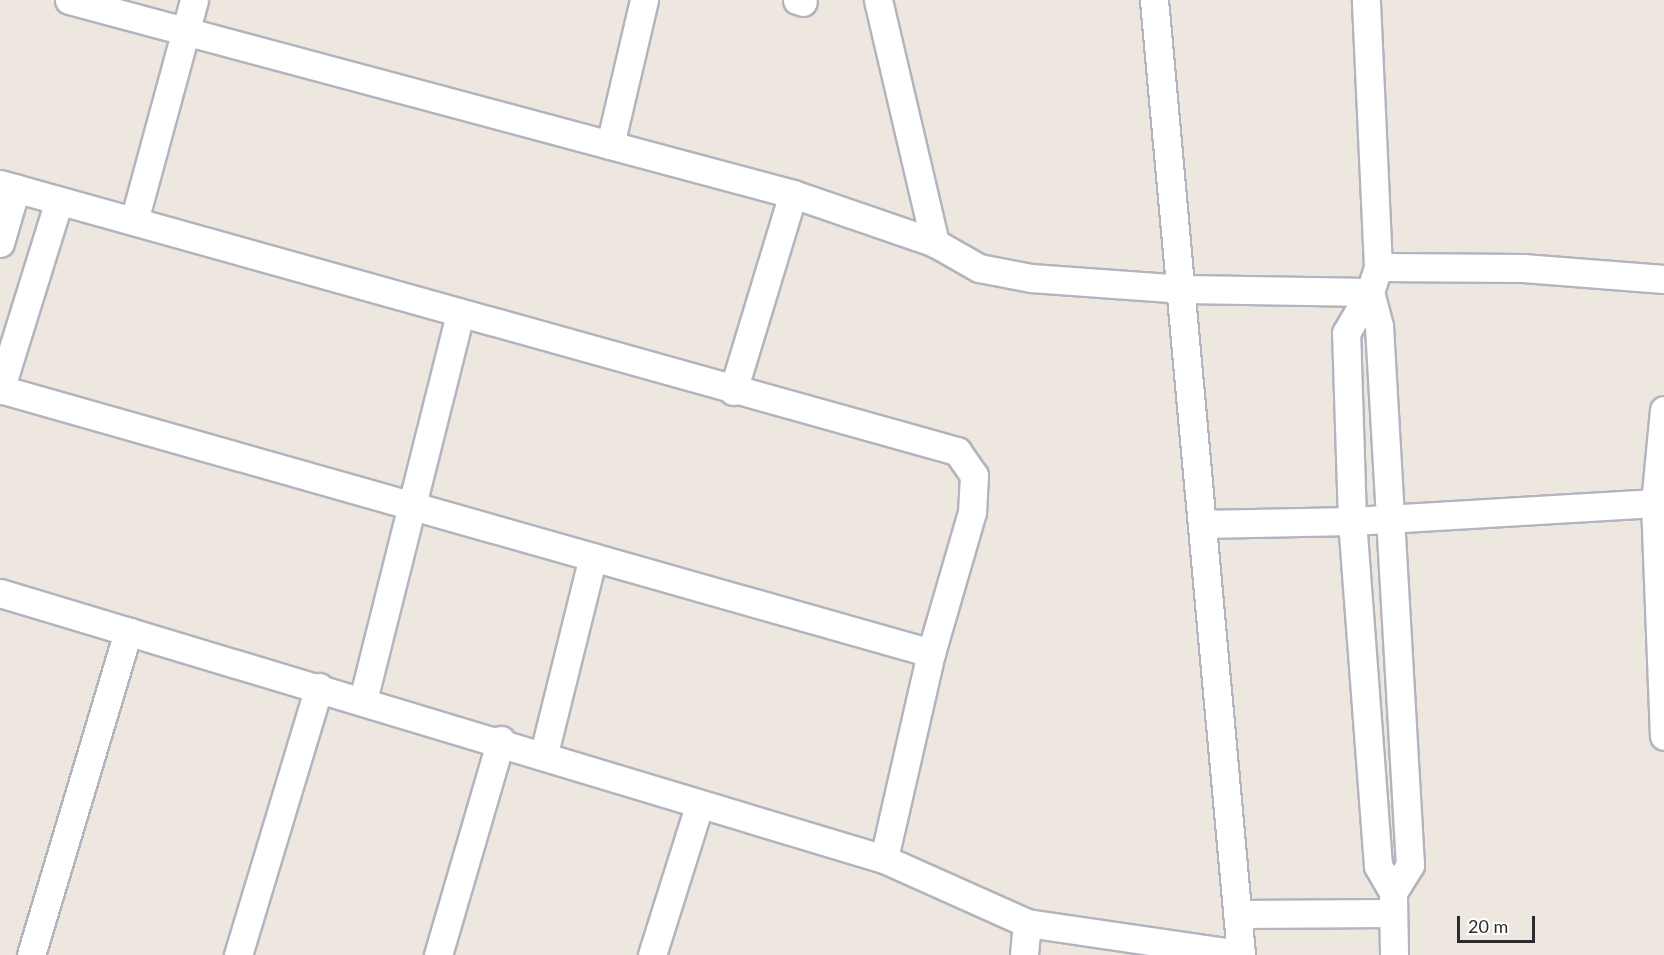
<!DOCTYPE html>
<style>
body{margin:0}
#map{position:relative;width:1664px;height:955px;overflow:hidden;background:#ede7df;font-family:Lato,sans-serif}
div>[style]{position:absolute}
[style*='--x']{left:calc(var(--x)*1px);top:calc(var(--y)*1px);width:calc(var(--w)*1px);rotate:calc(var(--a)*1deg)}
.roads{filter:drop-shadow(2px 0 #b2b4be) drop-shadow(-2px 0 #b2b4be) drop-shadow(0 2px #b2b4be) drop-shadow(0 -2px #b2b4be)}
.street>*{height:27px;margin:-13.5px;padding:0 13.5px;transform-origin:13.5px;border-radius:13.5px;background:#fff}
span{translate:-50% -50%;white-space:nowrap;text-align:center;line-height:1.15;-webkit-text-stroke:5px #fff;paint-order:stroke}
.scale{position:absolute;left:1457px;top:916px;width:78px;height:27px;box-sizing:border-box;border:3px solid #2c2c2c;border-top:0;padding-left:8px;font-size:18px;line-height:21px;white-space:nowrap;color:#2c2c2c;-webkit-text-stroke:4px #fff;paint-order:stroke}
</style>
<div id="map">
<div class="roads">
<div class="street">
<div style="--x:69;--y:0;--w:750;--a:15"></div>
<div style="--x:793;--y:194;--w:150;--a:19"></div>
<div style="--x:935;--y:243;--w:51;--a:29.6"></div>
<div style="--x:979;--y:268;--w:53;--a:10.9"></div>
<div style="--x:1031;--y:278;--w:153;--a:4.1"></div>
<div style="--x:1184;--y:289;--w:186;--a:0.9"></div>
<div style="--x:1370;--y:292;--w:26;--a:-72"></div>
<div style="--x:1378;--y:267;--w:267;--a:-92.6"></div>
<div style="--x:797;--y:0;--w:6;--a:18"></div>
<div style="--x:878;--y:0;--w:250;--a:76.8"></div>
<div style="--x:1154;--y:0;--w:959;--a:84.79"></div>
<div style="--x:610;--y:145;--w:149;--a:-76.8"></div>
<div style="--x:0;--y:184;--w:994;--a:15.59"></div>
<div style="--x:957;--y:451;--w:29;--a:55"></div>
<div style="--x:974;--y:475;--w:37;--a:93"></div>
<div style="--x:972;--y:512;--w:147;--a:106.2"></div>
<div style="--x:931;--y:653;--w:211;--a:102.9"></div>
<div style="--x:134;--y:221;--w:229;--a:-74.8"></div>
<div style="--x:0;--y:243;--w:57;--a:-73.8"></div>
<div style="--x:1378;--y:267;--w:145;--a:0.4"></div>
<div style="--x:1523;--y:268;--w:141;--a:4.5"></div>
<div style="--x:1370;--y:292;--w:35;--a:75"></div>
<div style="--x:1379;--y:326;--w:540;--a:86.71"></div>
<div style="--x:1410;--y:865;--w:32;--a:122"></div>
<div style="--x:1393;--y:892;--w:30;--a:-120"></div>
<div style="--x:1378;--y:866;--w:346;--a:-94.3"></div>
<div style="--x:1352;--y:521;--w:188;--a:-91.8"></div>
<div style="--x:1346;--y:333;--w:48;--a:-59.7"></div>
<div style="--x:0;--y:389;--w:968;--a:15.83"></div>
<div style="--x:0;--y:390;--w:198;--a:-72.7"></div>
<div style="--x:733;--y:391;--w:206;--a:-73.1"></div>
<div style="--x:1664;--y:410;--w:93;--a:95.5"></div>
<div style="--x:1655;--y:503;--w:233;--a:87.8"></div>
<div style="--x:1202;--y:524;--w:150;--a:-1.1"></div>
<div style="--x:1352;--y:521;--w:304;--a:-3.4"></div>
<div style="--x:0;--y:593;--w:923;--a:16.75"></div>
<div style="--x:884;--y:859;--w:157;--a:24.1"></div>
<div style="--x:1027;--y:923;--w:215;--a:8.3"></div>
<div style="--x:363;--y:700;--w:399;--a:-75.9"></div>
<div style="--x:544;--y:753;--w:202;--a:-76"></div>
<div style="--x:1393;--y:896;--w:59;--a:89"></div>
<div style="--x:1237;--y:914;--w:155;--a:-0.4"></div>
<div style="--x:31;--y:955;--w:338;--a:-73.3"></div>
<div style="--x:238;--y:955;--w:280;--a:-73.2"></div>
<div style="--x:438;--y:955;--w:224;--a:-73.7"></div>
<div style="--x:652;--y:955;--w:156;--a:-72.5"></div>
<div style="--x:1024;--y:955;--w:32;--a:-85"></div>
</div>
</div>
<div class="scale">20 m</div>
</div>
